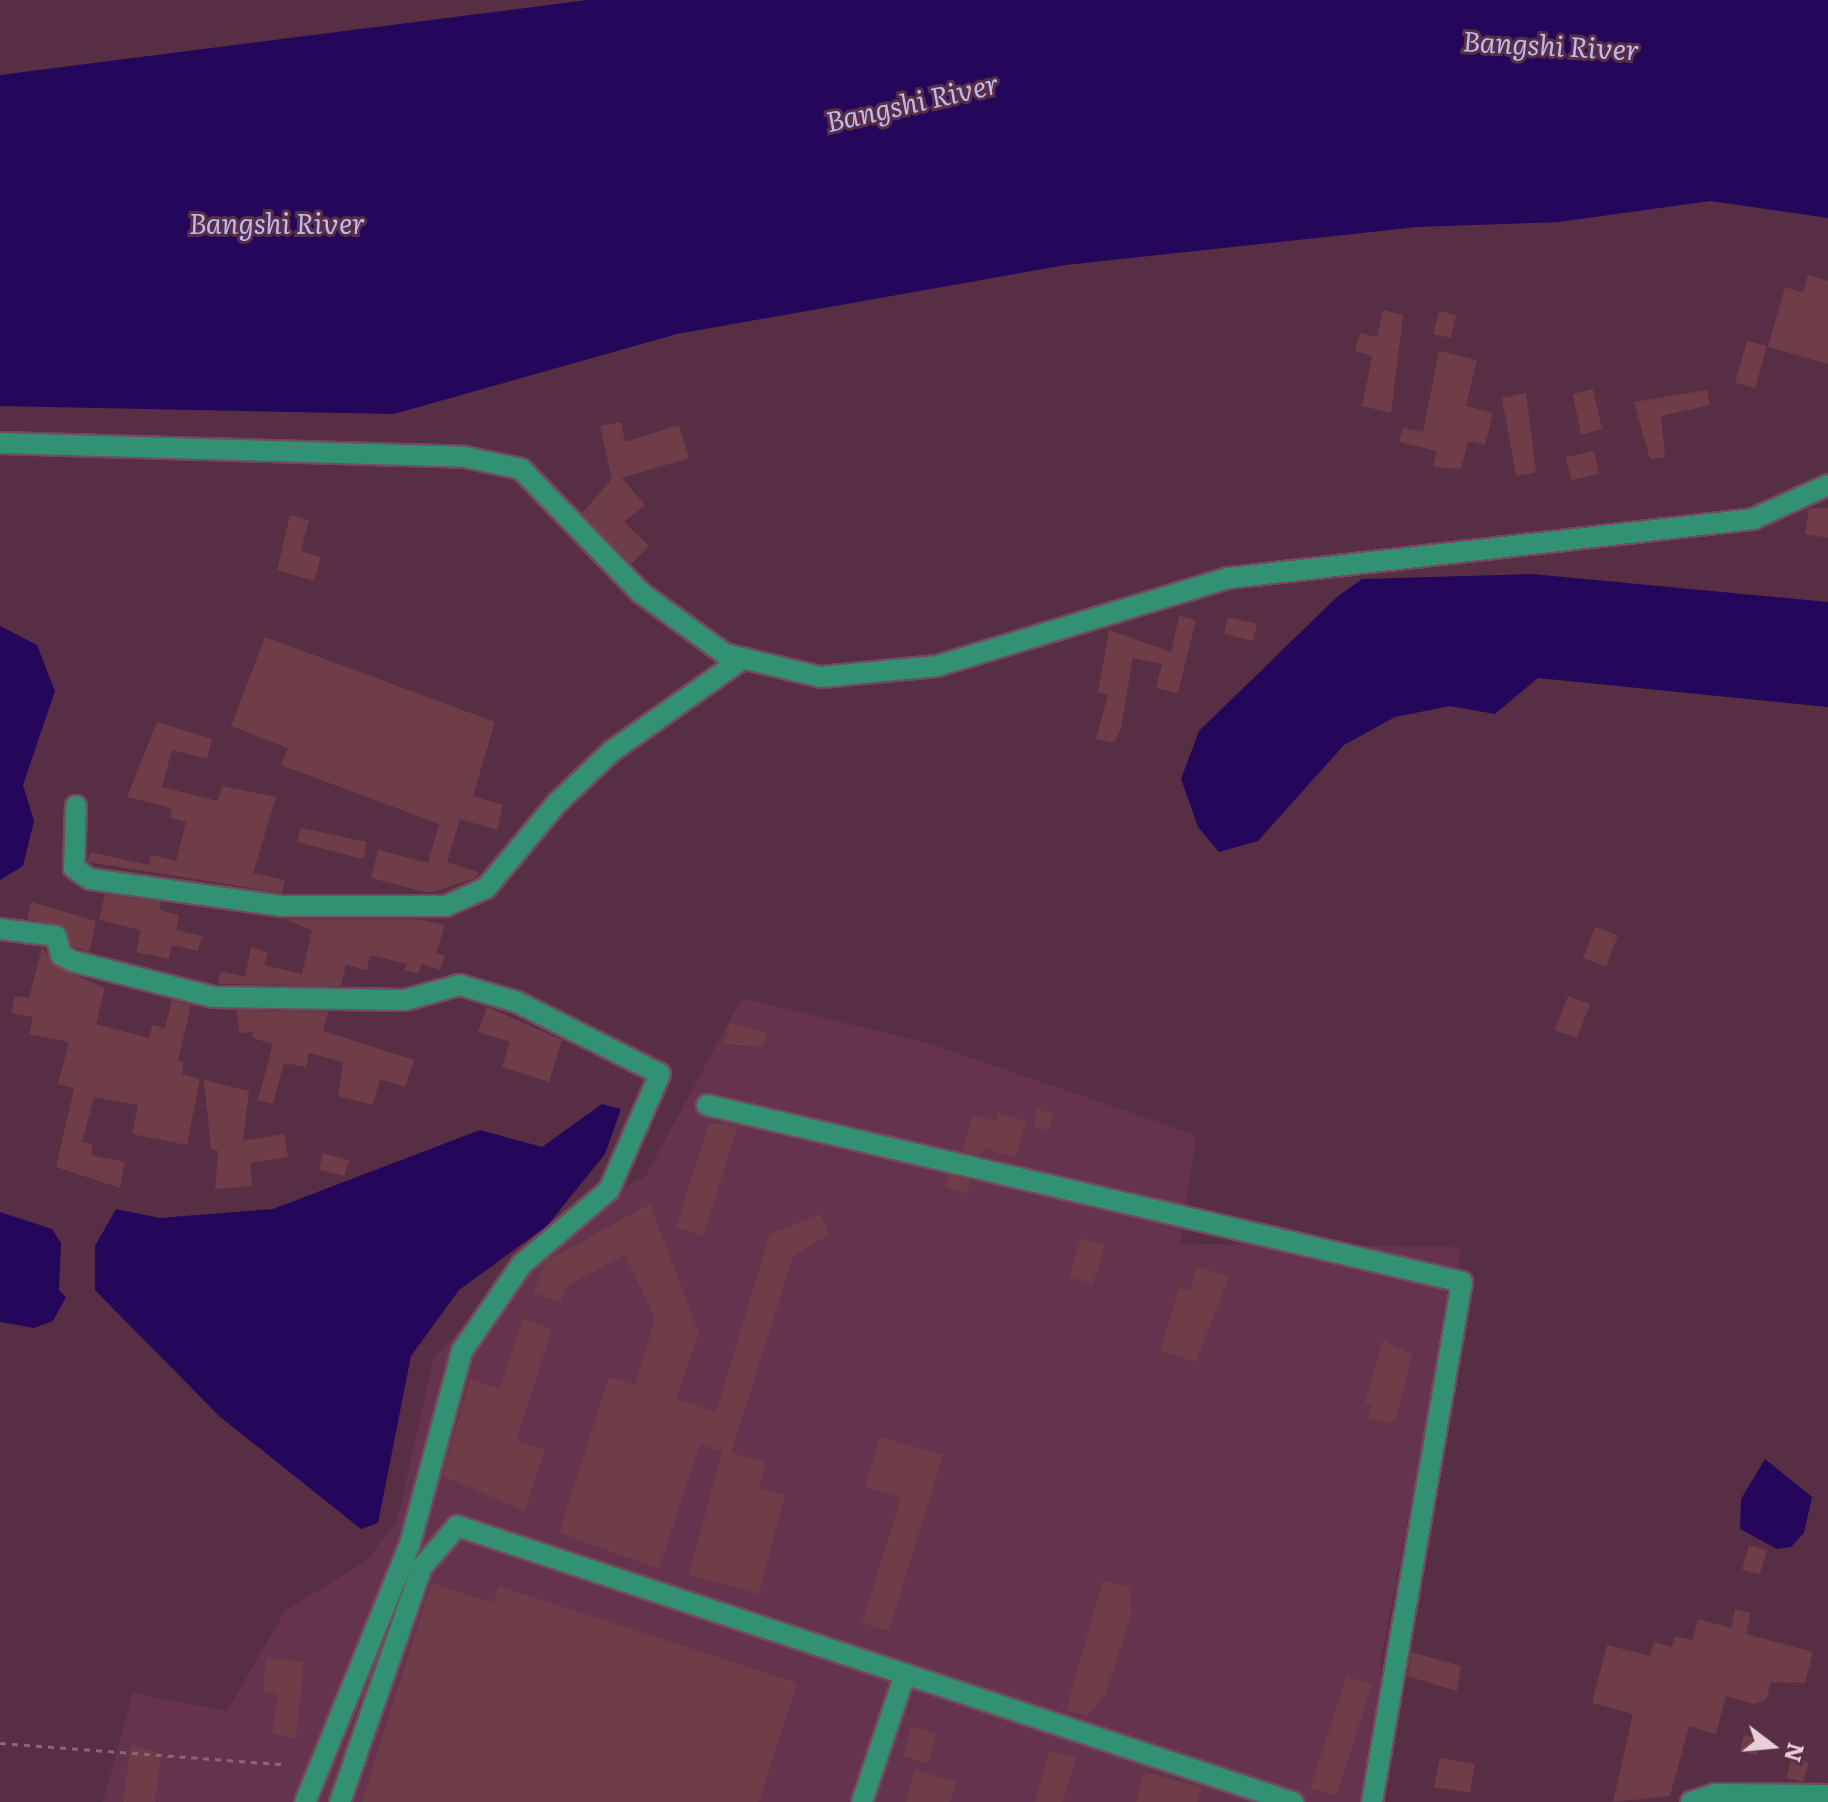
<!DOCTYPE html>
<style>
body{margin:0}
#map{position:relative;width:1828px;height:1802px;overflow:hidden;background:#582e44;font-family:Literata,serif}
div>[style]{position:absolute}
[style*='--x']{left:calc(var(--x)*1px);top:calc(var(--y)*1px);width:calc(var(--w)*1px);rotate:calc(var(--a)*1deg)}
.built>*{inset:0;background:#65334d}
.water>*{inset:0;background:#24075a}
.building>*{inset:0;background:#6e3d47}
.path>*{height:3px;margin-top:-1.5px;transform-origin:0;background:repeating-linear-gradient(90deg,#8b6678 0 6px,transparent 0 12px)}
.roads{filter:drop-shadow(2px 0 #724b5f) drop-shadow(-2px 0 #724b5f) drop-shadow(0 2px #724b5f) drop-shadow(0 -2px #724b5f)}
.minor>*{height:20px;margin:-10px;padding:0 10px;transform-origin:10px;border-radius:10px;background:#329173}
span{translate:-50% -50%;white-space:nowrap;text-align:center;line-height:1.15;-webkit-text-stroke:6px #582e44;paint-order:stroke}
.water-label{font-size:28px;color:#bdb8ef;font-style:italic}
.north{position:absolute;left:1732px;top:1706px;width:80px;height:80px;-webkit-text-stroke:6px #582e44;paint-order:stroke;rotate:106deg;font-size:22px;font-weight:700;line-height:32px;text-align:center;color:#e9cdda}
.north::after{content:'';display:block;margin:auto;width:28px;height:36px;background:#e9cdda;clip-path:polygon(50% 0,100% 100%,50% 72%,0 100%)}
</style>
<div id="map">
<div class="built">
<div style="clip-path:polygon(742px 998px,931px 1044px,1196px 1135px,1180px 1244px,1461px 1247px,1381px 1659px,1377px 1802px,103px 1802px,133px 1693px,227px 1711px,285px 1611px,367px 1560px,397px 1521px,434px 1357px,576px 1210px,645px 1177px)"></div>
</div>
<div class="water">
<div style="clip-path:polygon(588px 0,1828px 0,1828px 218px,1710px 201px,1559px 222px,1417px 227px,1066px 265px,677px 334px,394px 414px,0 406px,0 75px)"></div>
<div style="clip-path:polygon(1532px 574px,1828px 602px,1828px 707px,1538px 678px,1495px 714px,1450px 706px,1395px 717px,1344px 745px,1258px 841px,1219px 852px,1198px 827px,1181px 779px,1199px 731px,1338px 596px,1362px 579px)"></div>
<div style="clip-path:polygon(0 626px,37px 645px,55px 691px,23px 785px,34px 821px,23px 866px,0 880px)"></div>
<div style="clip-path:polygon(602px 1104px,621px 1109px,605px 1154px,547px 1226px,459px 1290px,411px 1356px,378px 1523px,361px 1529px,219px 1416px,95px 1290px,95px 1246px,116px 1209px,160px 1218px,273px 1209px,480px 1130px,542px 1147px)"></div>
<div style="clip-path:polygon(0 1212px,52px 1229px,61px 1243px,59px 1290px,66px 1297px,53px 1321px,34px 1328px,0 1322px)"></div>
<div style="clip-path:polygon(1765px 1459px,1812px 1497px,1804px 1533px,1791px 1547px,1777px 1549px,1740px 1529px,1741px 1499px)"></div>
</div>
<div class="building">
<div style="clip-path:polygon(1808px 275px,1828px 281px,1828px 364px,1768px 347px,1785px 287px,1803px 293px)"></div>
<div style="clip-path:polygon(1383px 310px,1403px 315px,1391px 413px,1362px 406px,1372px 356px,1355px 351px,1360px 333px,1377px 337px)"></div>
<div style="clip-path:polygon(1439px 311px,1456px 315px,1451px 338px,1433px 334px)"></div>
<div style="clip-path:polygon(1747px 341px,1767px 346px,1755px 388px,1735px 383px)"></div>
<div style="clip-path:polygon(1439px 351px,1477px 360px,1466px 406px,1493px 413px,1485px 445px,1468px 441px,1461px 469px,1433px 467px,1437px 451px,1399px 442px,1403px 428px,1423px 432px)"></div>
<div style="clip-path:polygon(1593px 389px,1602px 429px,1581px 435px,1573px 394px)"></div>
<div style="clip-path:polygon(1707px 390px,1710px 405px,1661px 416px,1665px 457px,1650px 459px,1634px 402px)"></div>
<div style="clip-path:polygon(1526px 393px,1536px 472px,1516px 476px,1502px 398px)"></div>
<div style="clip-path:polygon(621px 422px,625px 442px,679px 425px,689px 458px,622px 478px,645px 505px,624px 522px,649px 546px,631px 564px,582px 513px,612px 479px,600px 426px)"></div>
<div style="clip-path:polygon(1594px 451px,1599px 474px,1571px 480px,1566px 457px)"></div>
<div style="clip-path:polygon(1809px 508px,1828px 508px,1828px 538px,1805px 534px)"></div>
<div style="clip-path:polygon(290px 515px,309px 520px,301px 551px,321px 557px,314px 581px,277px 570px)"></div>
<div style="clip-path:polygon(1179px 616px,1196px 620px,1178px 693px,1156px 688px,1162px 664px,1133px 658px,1121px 728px,1114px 743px,1096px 739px,1108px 695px,1098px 692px,1109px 630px,1171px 652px)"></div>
<div style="clip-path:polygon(1228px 617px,1257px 624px,1253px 641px,1224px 634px)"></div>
<div style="clip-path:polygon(265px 637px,495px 722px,473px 796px,503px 805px,497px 830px,460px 819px,447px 862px,478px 872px,476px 878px,429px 893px,371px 878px,378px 850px,428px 863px,439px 824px,281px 765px,288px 748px,231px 726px)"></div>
<div style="clip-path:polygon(157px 722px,212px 739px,207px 759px,172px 750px,162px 787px,218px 801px,222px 786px,276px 797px,253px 873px,285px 880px,282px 893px,88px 862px,90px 852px,149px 865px,151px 855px,176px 861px,186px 822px,170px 818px,172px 808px,127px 797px)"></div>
<div style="clip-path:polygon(301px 828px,367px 842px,363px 859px,297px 842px)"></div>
<div style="clip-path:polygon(105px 894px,161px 902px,159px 910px,179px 915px,176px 930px,202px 936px,198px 951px,172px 945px,169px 959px,136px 952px,141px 930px,99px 920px)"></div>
<div style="clip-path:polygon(31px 902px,96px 921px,89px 952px,72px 946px,64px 926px,27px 919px)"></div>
<div style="clip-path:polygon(284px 919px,418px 919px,445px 925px,436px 953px,445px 956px,440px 970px,422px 964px,418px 974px,404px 970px,407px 964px,370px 955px,367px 970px,346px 965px,341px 986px,218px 984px,221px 971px,245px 977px,251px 947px,268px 952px,264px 965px,302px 974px,312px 930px)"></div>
<div style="clip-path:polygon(1595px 927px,1618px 935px,1606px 967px,1583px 958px)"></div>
<div style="clip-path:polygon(42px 947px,55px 966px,105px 988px,96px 1024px,149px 1038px,152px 1025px,165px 1028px,172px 1000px,191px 1005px,178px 1061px,184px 1063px,182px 1074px,200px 1079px,187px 1145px,132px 1134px,138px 1105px,94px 1097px,82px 1142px,93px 1144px,91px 1155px,125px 1162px,120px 1188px,56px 1167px,74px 1088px,58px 1084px,69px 1042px,29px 1034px,33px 1017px,11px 1013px,15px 996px,29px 998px)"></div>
<div style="clip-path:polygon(1568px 996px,1590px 1004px,1577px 1038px,1555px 1030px)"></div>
<div style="clip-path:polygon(487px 1007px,562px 1040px,549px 1082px,502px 1067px,510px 1042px,478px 1032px)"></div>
<div style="clip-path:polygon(236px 1010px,328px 1012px,323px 1031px,414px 1060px,405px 1087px,380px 1079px,373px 1105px,338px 1096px,343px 1062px,309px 1053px,306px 1067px,284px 1063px,273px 1104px,258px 1100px,273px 1044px,252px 1038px,253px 1032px,240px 1033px)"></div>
<div style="clip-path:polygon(730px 1023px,767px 1033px,763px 1047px,724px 1044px)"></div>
<div style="clip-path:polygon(204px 1080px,249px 1091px,243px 1141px,284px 1134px,288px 1157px,250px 1163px,252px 1186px,215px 1189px,218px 1151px,211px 1149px)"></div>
<div style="clip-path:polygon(1037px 1109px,1054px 1114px,1049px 1131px,1033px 1126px)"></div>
<div style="clip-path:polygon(998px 1113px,1026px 1121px,1016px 1157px,984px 1148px,981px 1156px,962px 1151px,973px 1115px,996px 1121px)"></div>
<div style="clip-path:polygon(709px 1123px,738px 1126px,703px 1236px,676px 1227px)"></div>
<div style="clip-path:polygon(323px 1153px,349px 1160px,344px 1176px,319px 1170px)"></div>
<div style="clip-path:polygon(949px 1175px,971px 1180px,967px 1194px,945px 1187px)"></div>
<div style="clip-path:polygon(650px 1204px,699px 1333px,676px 1399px,716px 1412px,770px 1234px,820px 1214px,829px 1234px,793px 1257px,731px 1453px,766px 1462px,759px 1488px,785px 1495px,759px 1594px,689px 1575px,722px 1451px,700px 1445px,659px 1569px,559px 1533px,609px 1377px,635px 1385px,655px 1319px,625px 1255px,566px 1286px,561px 1302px,533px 1293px,546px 1261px)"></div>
<div style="clip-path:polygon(1081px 1238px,1105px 1246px,1093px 1284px,1069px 1277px)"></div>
<div style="clip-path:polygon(1197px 1267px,1229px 1276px,1196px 1362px,1160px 1351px,1179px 1288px,1190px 1291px)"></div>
<div style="clip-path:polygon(523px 1319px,552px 1329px,516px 1441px,545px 1450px,525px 1511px,442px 1476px,470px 1379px,500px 1389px)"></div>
<div style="clip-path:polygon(1383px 1340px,1412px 1355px,1396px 1418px,1387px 1423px,1367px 1418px,1371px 1405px,1365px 1403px)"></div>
<div style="clip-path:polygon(880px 1437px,943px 1455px,889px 1631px,862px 1623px,901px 1498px,865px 1487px)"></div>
<div style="clip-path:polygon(1749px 1545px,1767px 1550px,1760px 1574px,1742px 1570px)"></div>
<div style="clip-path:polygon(1103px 1580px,1129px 1587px,1132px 1613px,1105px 1696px,1087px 1716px,1066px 1710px)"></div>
<div style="clip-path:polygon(431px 1583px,493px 1603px,499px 1586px,797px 1683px,759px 1802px,362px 1802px)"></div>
<div style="clip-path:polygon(1735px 1609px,1751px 1613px,1746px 1634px,1813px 1652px,1805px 1683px,1771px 1682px,1766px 1700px,1754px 1704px,1726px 1696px,1716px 1734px,1689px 1726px,1670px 1796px,1613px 1802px,1633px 1714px,1592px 1703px,1607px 1645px,1650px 1656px,1654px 1642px,1672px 1647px,1675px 1636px,1692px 1640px,1698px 1619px,1731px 1628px)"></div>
<div style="clip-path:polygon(1411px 1652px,1461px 1666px,1457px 1691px,1407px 1676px)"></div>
<div style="clip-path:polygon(266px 1658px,304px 1662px,296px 1738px,272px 1734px,278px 1694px,263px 1692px)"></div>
<div style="clip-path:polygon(1347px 1676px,1372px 1685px,1336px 1796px,1310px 1788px)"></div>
<div style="clip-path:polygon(911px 1726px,937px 1734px,928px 1764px,903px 1756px)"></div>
<div style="clip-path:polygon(1744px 1735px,1761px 1739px,1757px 1755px,1740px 1751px)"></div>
<div style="clip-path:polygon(131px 1745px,161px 1753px,155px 1802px,123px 1802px)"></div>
<div style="clip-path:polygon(1049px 1751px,1076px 1758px,1063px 1802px,1035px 1802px)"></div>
<div style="clip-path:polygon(1792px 1757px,1809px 1762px,1803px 1782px,1786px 1778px)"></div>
<div style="clip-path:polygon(1440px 1758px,1475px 1764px,1470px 1793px,1434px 1787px)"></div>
<div style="clip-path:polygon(915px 1770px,956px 1782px,950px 1802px,906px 1802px)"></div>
<div style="clip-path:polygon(1144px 1772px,1202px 1787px,1197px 1802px,1136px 1802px)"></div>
</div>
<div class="path">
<div style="--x:0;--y:1743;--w:283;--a:4.3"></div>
</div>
<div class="roads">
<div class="minor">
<div style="--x:0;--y:443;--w:465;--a:1.7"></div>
<div style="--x:465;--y:457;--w:57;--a:12.1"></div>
<div style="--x:521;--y:469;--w:173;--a:45.9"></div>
<div style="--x:641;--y:593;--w:104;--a:36"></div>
<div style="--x:725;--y:654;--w:99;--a:13.5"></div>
<div style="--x:821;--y:677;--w:117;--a:-5.4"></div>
<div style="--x:937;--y:666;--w:305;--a:-16.8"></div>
<div style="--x:1229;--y:578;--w:527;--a:-6.42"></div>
<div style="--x:1753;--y:519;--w:82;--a:-24.4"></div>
<div style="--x:76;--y:806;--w:62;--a:91.8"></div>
<div style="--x:74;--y:868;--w:19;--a:35"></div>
<div style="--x:90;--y:879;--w:193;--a:8"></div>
<div style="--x:281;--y:906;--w:165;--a:0"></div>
<div style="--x:446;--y:906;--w:44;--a:-24.2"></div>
<div style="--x:486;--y:888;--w:111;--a:-50.1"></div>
<div style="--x:557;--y:803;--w:76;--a:-43.4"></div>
<div style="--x:612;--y:751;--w:161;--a:-35.2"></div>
<div style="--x:0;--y:929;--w:56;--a:7.1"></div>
<div style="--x:56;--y:936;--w:20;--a:75"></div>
<div style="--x:61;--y:955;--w:13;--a:29"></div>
<div style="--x:72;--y:961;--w:146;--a:14.3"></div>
<div style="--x:213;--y:997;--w:192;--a:0.9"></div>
<div style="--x:405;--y:1000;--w:57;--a:-15.3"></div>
<div style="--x:460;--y:985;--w:59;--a:16.6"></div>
<div style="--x:517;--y:1002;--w:160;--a:26.7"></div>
<div style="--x:660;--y:1074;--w:127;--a:113.7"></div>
<div style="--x:609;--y:1190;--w:114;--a:139.6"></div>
<div style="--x:522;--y:1264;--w:106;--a:124.6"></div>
<div style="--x:462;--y:1351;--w:200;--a:105.1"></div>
<div style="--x:410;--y:1544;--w:279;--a:112.1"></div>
<div style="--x:707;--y:1105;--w:775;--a:13.19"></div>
<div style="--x:1462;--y:1282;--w:528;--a:99.82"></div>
<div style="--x:340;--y:1802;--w:249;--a:-70.8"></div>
<div style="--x:422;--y:1567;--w:54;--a:-49.5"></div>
<div style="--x:457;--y:1526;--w:472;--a:18.3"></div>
<div style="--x:862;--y:1802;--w:135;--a:-71.4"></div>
<div style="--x:905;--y:1674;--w:409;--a:18.3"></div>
<div style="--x:1691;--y:1802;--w:26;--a:-18"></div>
<div style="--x:1716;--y:1794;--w:112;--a:0.5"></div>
</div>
</div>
<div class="water-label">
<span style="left:1551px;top:44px;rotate:3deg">Bangshi River</span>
<span style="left:912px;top:101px;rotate:-13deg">Bangshi River</span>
<span style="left:277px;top:222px">Bangshi River</span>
</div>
<div class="north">N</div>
</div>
